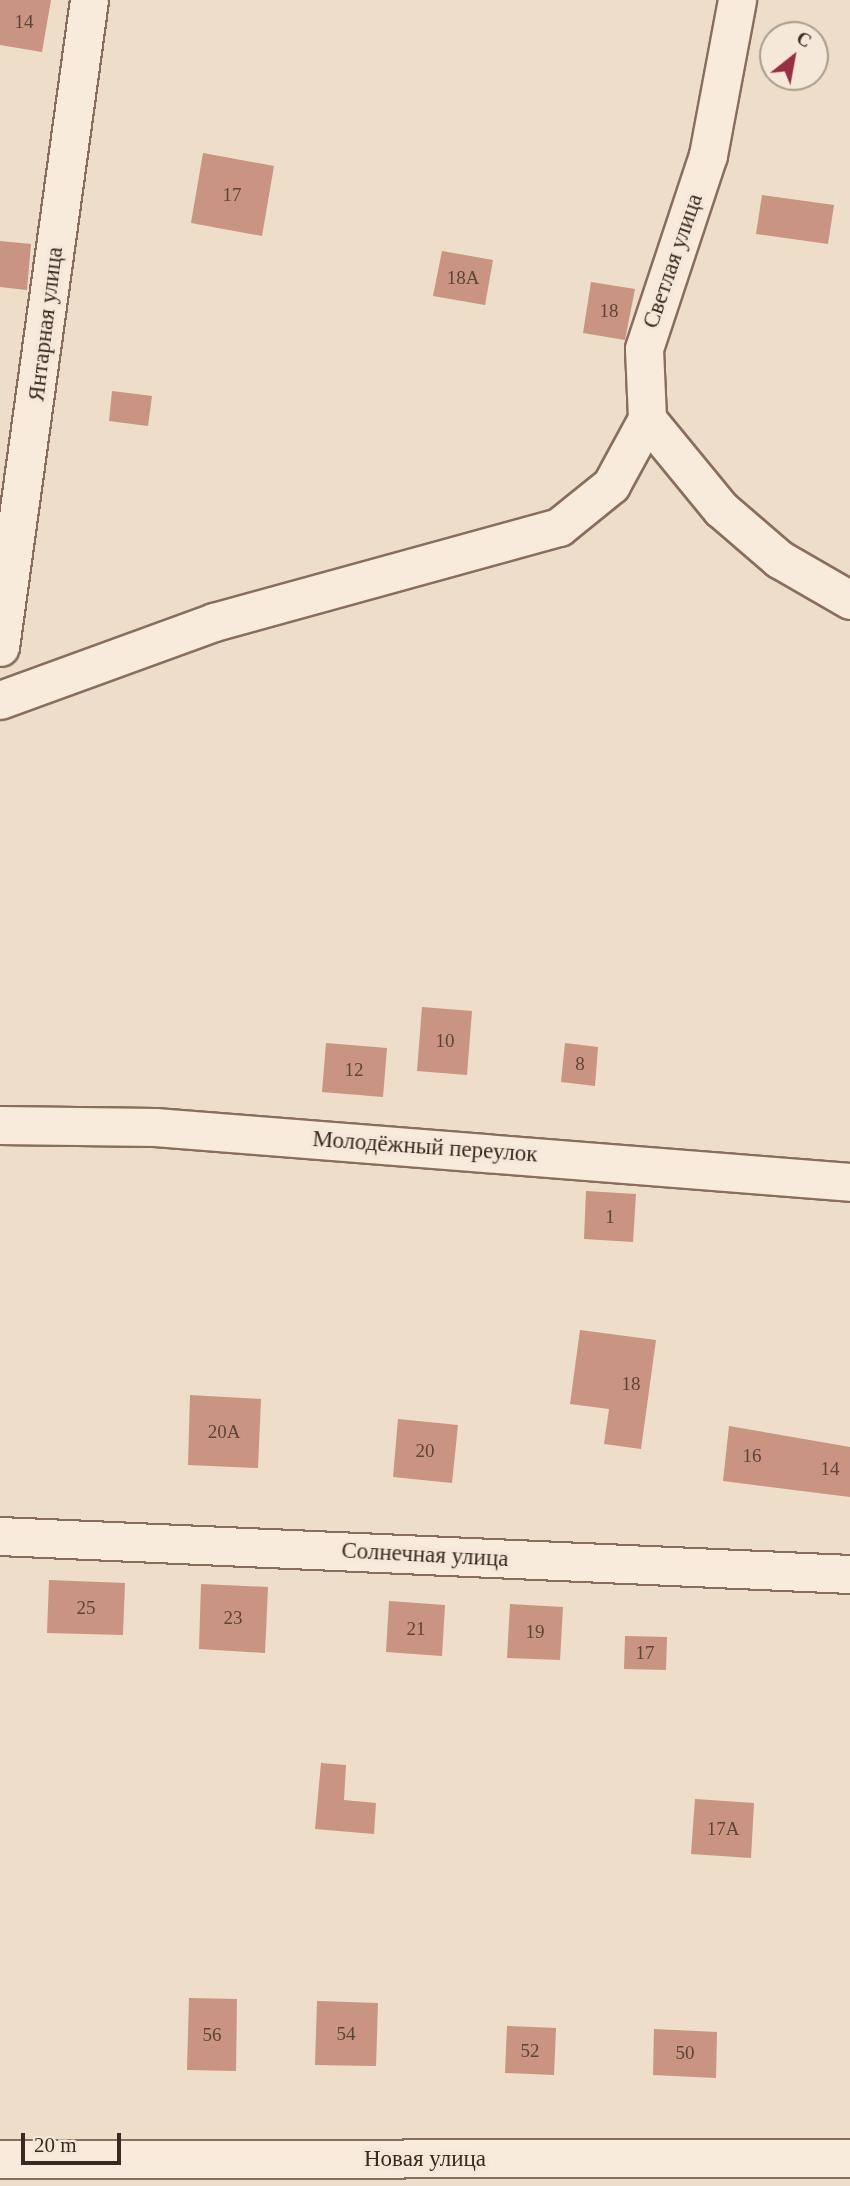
<!DOCTYPE html>
<meta charset="utf-8">
<style>
body{margin:0}
#map{position:relative;width:850px;height:2186px;overflow:hidden;background:#edddc9;font-family:Georgia,serif}
div>[style]{position:absolute}
[style*='--x']{left:calc(var(--x)*1px);top:calc(var(--y)*1px);width:calc(var(--w)*1px);rotate:calc(var(--a)*1deg)}
.building>*{inset:0;background:#c99481}
.roads{filter:drop-shadow(2px 0 #896e5e) drop-shadow(-2px 0 #896e5e) drop-shadow(0 2px #896e5e) drop-shadow(0 -2px #896e5e)}
.street>*{height:37px;margin:-18.5px;padding:0 18.5px;transform-origin:18.5px;border-radius:18.5px;background:#f8ebdc}
span{translate:-50% -50%;white-space:nowrap;text-align:center;line-height:1.15;-webkit-text-stroke:7px #f5e8d9;paint-order:stroke}
.number-label{font-size:19px;color:#5e4439}
.number-label span{-webkit-text-stroke-width:0}
.street-label{font-size:23px;color:#3a2921}
.north{position:absolute;left:759px;top:21px;width:70px;height:70px;box-sizing:border-box;background:#f5e8d9;border:2px solid #aa9c8f;border-radius:50%;rotate:31deg;font-size:19px;font-weight:700;line-height:28px;text-align:center;color:#3a2921}
.north::after{content:'';display:block;margin:auto;width:24px;height:32px;background:#953142;clip-path:polygon(50% 0,100% 100%,50% 72%,0 100%)}
.scale{position:absolute;left:21px;top:2133px;width:100px;height:32px;box-sizing:border-box;border:4px solid #3a2921;border-top:0;padding-left:9px;font-size:21px;line-height:24px;white-space:nowrap;color:#3a2921;-webkit-text-stroke:5px #f5e8d9;paint-order:stroke}
</style>
<div id="map">
<div class="building">
<div style="clip-path:polygon(0 0,51px 0,42px 52px,0 45px)"></div>
<div style="clip-path:polygon(203px 153px,274px 166px,262px 236px,191px 223px)"></div>
<div style="clip-path:polygon(762px 195px,834px 205px,828px 244px,756px 234px)"></div>
<div style="clip-path:polygon(0 241px,31px 244px,27px 290px,0 287px)"></div>
<div style="clip-path:polygon(442px 251px,493px 260px,485px 305px,433px 296px)"></div>
<div style="clip-path:polygon(591px 282px,635px 289px,625px 340px,583px 333px)"></div>
<div style="clip-path:polygon(112px 391px,152px 396px,148px 426px,109px 421px)"></div>
<div style="clip-path:polygon(422px 1007px,472px 1011px,467px 1075px,417px 1071px)"></div>
<div style="clip-path:polygon(326px 1043px,387px 1048px,383px 1097px,322px 1092px)"></div>
<div style="clip-path:polygon(565px 1043px,598px 1047px,595px 1086px,561px 1082px)"></div>
<div style="clip-path:polygon(586px 1191px,636px 1194px,633px 1242px,584px 1239px)"></div>
<div style="clip-path:polygon(580px 1330px,656px 1340px,641px 1449px,604px 1444px,609px 1409px,570px 1404px)"></div>
<div style="clip-path:polygon(190px 1395px,261px 1399px,258px 1468px,188px 1465px)"></div>
<div style="clip-path:polygon(398px 1419px,458px 1425px,452px 1483px,393px 1477px)"></div>
<div style="clip-path:polygon(729px 1426px,850px 1447px,850px 1497px,723px 1481px)"></div>
<div style="clip-path:polygon(49px 1580px,125px 1583px,123px 1635px,47px 1633px)"></div>
<div style="clip-path:polygon(201px 1584px,268px 1587px,265px 1653px,199px 1649px)"></div>
<div style="clip-path:polygon(389px 1601px,445px 1605px,442px 1656px,386px 1652px)"></div>
<div style="clip-path:polygon(510px 1604px,563px 1607px,560px 1660px,507px 1658px)"></div>
<div style="clip-path:polygon(625px 1636px,667px 1637px,666px 1670px,624px 1669px)"></div>
<div style="clip-path:polygon(321px 1763px,346px 1765px,344px 1800px,376px 1803px,374px 1834px,315px 1829px)"></div>
<div style="clip-path:polygon(695px 1799px,754px 1803px,751px 1858px,691px 1854px)"></div>
<div style="clip-path:polygon(189px 1998px,237px 1999px,236px 2071px,187px 2070px)"></div>
<div style="clip-path:polygon(317px 2001px,378px 2003px,376px 2066px,315px 2065px)"></div>
<div style="clip-path:polygon(507px 2026px,556px 2028px,554px 2075px,505px 2073px)"></div>
<div style="clip-path:polygon(654px 2029px,717px 2032px,716px 2078px,653px 2075px)"></div>
</div>
<div class="roads">
<div class="street">
<div style="--x:737;--y:0;--w:158;--a:100.6"></div>
<div style="--x:708;--y:155;--w:204;--a:108.3"></div>
<div style="--x:644;--y:349;--w:70;--a:87.5"></div>
<div style="--x:647;--y:419;--w:117;--a:50.6"></div>
<div style="--x:721;--y:509;--w:77;--a:40.8"></div>
<div style="--x:779;--y:559;--w:82;--a:30"></div>
<div style="--x:0;--y:647;--w:653;--a:-82.17"></div>
<div style="--x:0;--y:700;--w:228;--a:-20"></div>
<div style="--x:214;--y:622;--w:358;--a:-15.4"></div>
<div style="--x:559;--y:527;--w:67;--a:-38.9"></div>
<div style="--x:611;--y:485;--w:75;--a:-61.4"></div>
<div style="--x:0;--y:1125;--w:155;--a:0.7"></div>
<div style="--x:155;--y:1127;--w:697;--a:4.52"></div>
<div style="--x:0;--y:1536;--w:851;--a:2.56"></div>
<div style="--x:0;--y:2159;--w:850;--a:-0.07"></div>
</div>
</div>
<div class="number-label">
<span style="left:24px;top:22px">14</span>
<span style="left:232px;top:195px">17</span>
<span style="left:463px;top:278px">18А</span>
<span style="left:609px;top:311px">18</span>
<span style="left:445px;top:1041px">10</span>
<span style="left:580px;top:1064px">8</span>
<span style="left:354px;top:1070px">12</span>
<span style="left:610px;top:1217px">1</span>
<span style="left:631px;top:1384px">18</span>
<span style="left:224px;top:1432px">20А</span>
<span style="left:425px;top:1451px">20</span>
<span style="left:752px;top:1456px">16</span>
<span style="left:830px;top:1469px">14</span>
<span style="left:86px;top:1608px">25</span>
<span style="left:233px;top:1618px">23</span>
<span style="left:416px;top:1629px">21</span>
<span style="left:535px;top:1632px">19</span>
<span style="left:645px;top:1653px">17</span>
<span style="left:723px;top:1829px">17А</span>
<span style="left:346px;top:2034px">54</span>
<span style="left:212px;top:2035px">56</span>
<span style="left:530px;top:2051px">52</span>
<span style="left:685px;top:2053px">50</span>
</div>
<div class="street-label">
<span style="left:673px;top:261px;rotate:-71deg">Светлая улица</span>
<span style="left:46px;top:324px;rotate:-83deg">Янтарная улица</span>
<span style="left:425px;top:1147px;rotate:4deg">Молодёжный переулок</span>
<span style="left:425px;top:1555px;rotate:3deg">Солнечная улица</span>
<span style="left:425px;top:2159px">Новая улица</span>
</div>
<div class="north">С</div>
<div class="scale">20 m</div>
</div>
